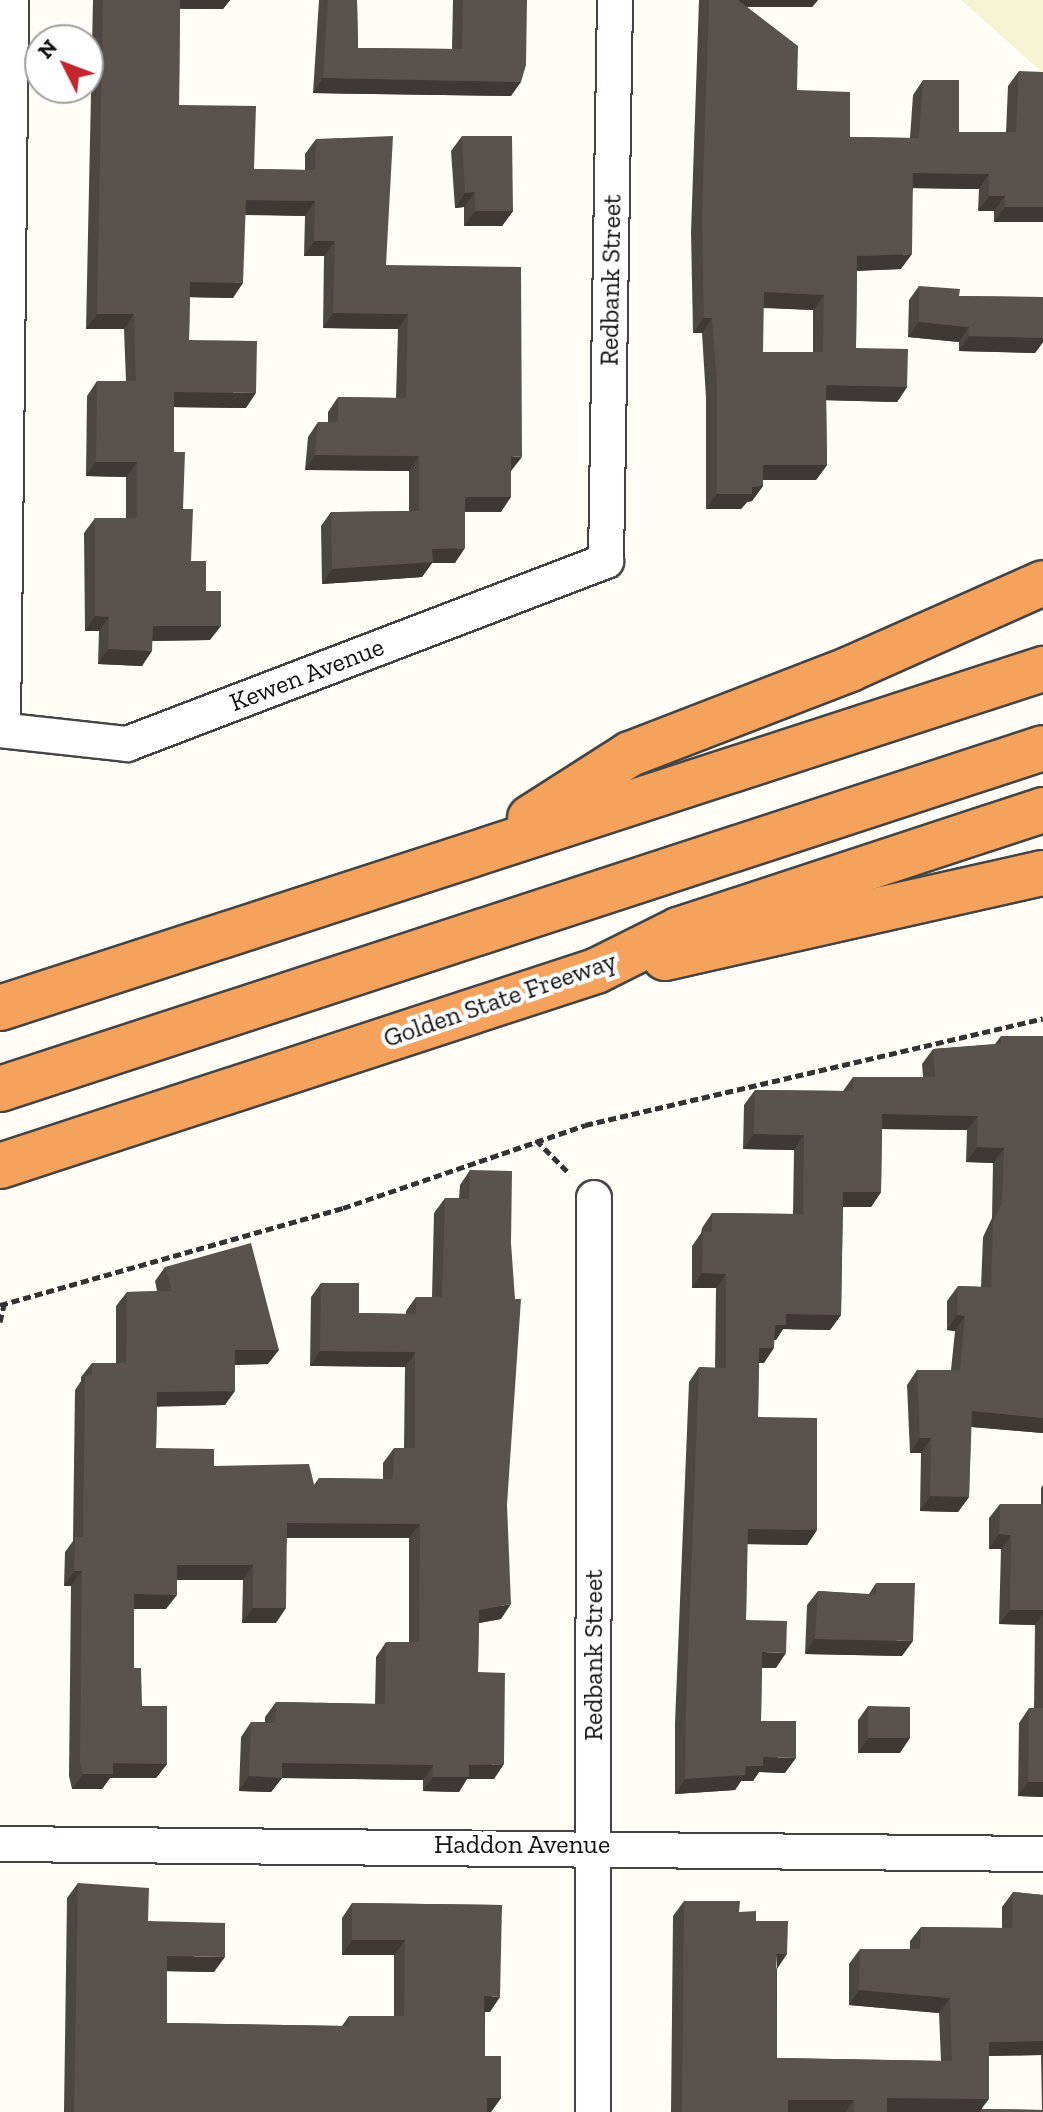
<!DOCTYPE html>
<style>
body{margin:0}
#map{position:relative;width:1043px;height:2112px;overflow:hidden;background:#fffdf5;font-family:"Zilla Slab",serif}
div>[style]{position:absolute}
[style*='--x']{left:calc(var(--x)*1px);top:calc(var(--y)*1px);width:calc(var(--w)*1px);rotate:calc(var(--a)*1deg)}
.farmland>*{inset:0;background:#f6f3d4}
.path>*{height:5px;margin-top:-2.5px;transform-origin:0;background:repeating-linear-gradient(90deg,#333 0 8px,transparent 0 12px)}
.roads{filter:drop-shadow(2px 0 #444) drop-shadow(-2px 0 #444) drop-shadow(0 2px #444) drop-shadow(0 -2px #444)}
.minor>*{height:34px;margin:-17px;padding:0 17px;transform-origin:17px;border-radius:17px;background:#fff}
.motorway>*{height:44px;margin:-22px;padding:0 22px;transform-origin:22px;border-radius:22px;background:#f5a25d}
.wall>*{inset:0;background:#4d4742}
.shaded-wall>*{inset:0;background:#3f3936}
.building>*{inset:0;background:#5a524d}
span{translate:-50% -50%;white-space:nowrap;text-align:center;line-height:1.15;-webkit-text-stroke:8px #fff;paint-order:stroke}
.street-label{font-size:26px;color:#111}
.north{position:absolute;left:24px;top:24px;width:80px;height:80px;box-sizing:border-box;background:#fff;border:2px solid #a0a0a0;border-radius:50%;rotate:312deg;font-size:22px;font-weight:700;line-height:32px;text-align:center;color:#111}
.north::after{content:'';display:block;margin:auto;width:28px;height:36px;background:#c4262e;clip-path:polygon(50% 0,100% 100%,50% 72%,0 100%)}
</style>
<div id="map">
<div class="farmland">
<div style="clip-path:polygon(961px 0,1043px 0,1043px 73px)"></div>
</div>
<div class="path">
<div style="--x:536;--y:1140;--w:48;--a:45"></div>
<div style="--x:0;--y:1305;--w:356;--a:-15.8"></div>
<div style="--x:343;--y:1208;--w:256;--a:-18.9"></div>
<div style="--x:585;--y:1125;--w:470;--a:-13.1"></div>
<div style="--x:0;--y:1322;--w:18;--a:-77"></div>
</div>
<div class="roads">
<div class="minor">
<div style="--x:0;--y:730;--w:128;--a:6.3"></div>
<div style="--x:127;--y:744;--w:513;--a:-20.91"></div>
<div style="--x:606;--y:561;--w:561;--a:-89.08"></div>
<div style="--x:3;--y:730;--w:730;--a:-89.37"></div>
<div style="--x:0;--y:1844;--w:1043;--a:0.55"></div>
<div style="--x:593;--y:2112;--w:914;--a:-89.94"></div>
</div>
<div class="motorway">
<div style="--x:530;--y:818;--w:119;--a:-32.6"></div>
<div style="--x:630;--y:754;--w:236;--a:-21.1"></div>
<div style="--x:850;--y:669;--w:211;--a:-24"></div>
<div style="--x:665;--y:958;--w:387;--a:-12.7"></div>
<div style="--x:0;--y:1008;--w:1097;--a:-18.01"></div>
<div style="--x:0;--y:1089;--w:1097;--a:-18.1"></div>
<div style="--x:0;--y:1166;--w:627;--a:-18.12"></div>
<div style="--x:596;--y:971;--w:92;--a:-26.6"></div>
<div style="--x:678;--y:930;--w:384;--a:-18.2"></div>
</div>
</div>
<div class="wall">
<div style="clip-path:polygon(93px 0,230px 0,223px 9px,180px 9px,179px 105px,254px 169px,305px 170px,305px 154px,316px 139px,386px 265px,511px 471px,501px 512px,465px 512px,455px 563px,432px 563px,422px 577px,322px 584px,321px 526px,331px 512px,409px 511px,409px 471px,305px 470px,308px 437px,318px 422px,328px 422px,328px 412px,338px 397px,396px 398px,398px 329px,323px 328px,324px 256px,304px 256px,305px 216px,245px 215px,233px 298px,190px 297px,189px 340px,246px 408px,174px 407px,174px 452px,191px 561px,206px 591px,210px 640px,152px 641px,142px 666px,98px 664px,99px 631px,85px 631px,84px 533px,95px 518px,126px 518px,126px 477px,86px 476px,87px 396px,97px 381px,126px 381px,124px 329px,86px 329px)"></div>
<div style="clip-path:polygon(319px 0,357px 0,358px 48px,452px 49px,453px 0,527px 0,511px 96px,313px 93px)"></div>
<div style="clip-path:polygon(evenodd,699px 0,818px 0,812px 7px,747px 7px,797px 90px,850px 137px,910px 138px,913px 95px,923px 80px,959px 132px,1006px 132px,1008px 86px,1019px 71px,1043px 222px,994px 222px,994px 211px,978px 211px,979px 189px,913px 188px,901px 269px,857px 271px,856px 348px,907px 387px,897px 402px,826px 400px,827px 465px,816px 480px,763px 480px,763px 486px,752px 501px,747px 502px,741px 509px,706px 509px,706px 398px,702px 333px,693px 333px,691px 232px,699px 0,763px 308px,813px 310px,813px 352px,763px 352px,763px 308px)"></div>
<div style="clip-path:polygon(462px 136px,513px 211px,502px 226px,464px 226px,464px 207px,455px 208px,451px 151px)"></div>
<div style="clip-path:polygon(919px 286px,959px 296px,1043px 297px,1043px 342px,1035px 353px,959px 351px,959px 342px,908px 337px,909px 300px)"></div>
<div style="clip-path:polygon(1001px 1036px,1043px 1036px,1043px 1433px,971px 1427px,969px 1497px,958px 1512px,920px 1511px,921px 1453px,910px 1453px,907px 1385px,917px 1370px,951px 1370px,955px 1331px,947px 1330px,947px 1301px,958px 1286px,981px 1287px,983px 1237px,992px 1218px,993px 1163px,966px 1162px,967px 1130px,882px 1129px,881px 1192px,871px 1207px,843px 1207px,841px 1315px,830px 1330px,783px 1329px,776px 1340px,774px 1340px,764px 1363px,759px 1363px,758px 1417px,817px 1530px,807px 1545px,747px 1544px,746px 1620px,776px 1668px,762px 1668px,761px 1721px,785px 1773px,759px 1772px,753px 1781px,741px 1781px,735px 1790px,675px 1794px,675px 1723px,689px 1382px,699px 1367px,715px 1368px,716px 1288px,692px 1288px,692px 1246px,701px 1233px,702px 1228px,712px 1213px,793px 1214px,794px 1150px,743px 1149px,744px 1105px,755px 1090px,843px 1091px,853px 1077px,923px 1077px,922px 1064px,933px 1049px,995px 1044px)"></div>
<div style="clip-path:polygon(470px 1170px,507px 1505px,501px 1619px,479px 1623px,478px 1672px,494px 1779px,467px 1779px,459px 1792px,423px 1791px,423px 1780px,282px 1778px,271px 1792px,239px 1791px,241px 1737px,251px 1722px,265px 1722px,265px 1717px,276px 1702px,375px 1704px,376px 1657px,386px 1642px,409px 1642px,409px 1538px,287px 1538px,276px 1623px,242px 1623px,243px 1580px,177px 1580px,166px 1609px,134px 1609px,134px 1668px,142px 1706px,167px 1764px,156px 1778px,110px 1778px,102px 1789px,72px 1789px,69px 1776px,71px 1586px,64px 1586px,65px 1552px,73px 1541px,75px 1390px,81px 1381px,81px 1377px,92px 1363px,116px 1363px,116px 1306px,127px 1292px,157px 1291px,155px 1281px,165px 1267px,268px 1364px,235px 1365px,225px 1405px,157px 1406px,156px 1448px,214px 1466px,314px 1485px,319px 1478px,383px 1479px,383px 1463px,394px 1448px,404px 1448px,405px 1367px,310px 1366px,311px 1297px,321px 1283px,359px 1313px,406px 1314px,406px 1311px,416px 1297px,432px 1297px,434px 1213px,445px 1198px,459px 1198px,460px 1185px)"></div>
<div style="clip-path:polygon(1043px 1485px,1043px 1797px,1018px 1796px,1019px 1723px,1029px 1708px,1034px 1708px,1035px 1625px,999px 1624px,1001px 1549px,989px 1549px,989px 1518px,1000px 1504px,1041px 1504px,1041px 1488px)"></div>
<div style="clip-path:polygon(876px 1583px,902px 1656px,805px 1654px,807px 1605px,818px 1591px,869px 1594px)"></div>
<div style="clip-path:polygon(868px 1706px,900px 1753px,858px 1753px,858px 1720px)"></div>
<div style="clip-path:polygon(78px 1883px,148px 1921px,214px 1972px,167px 1971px,167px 2023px,342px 2026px,349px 2016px,394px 2016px,394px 1955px,342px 1955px,342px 1918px,352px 1903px,502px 1905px,490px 2012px,485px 2012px,485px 2056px,501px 2098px,491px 2112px,64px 2112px,67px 1898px)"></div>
<div style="clip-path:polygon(evenodd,1013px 1892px,1043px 1895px,1043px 2112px,671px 2112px,673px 1916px,684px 1901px,739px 1912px,756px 1921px,777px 1969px,777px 2058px,941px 2061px,939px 2013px,849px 2005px,849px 1964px,860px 1949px,910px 1949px,910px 1941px,921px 1927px,1002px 1928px,1002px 1907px,1013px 1892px,1041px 2055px,1042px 2110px,982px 2109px,989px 2056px,1041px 2055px)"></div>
</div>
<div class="shaded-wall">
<div style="clip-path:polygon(175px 0,230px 0,223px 9px,169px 8px)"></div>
<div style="clip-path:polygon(721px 0,818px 0,812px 7px,717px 7px)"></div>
<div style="clip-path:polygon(323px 78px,521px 82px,511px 96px,313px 93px)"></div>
<div style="clip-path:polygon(913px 173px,989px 174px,979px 189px,902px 188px)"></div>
<div style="clip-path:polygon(475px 192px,464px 207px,455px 208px,465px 193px)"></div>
<div style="clip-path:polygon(989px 196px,1005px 196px,994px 211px,978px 211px)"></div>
<div style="clip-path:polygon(246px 200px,315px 201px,305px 216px,235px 214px)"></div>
<div style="clip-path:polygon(1005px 207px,1043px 207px,1043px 222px,994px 222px)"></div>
<div style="clip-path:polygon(475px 211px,513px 211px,502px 226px,464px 226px)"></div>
<div style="clip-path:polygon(314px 241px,335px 241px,324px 256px,304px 256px)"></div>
<div style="clip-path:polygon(912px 254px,901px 269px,847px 271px,857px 256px)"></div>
<div style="clip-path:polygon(190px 282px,243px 283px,233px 298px,180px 297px)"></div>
<div style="clip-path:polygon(764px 292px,824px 295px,813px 310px,753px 307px)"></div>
<div style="clip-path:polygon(333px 313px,408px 314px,398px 329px,323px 328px)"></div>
<div style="clip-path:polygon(97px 314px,134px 314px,124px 329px,86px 329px)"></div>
<div style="clip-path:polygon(704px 318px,712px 318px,702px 333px,693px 333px)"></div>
<div style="clip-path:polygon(919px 322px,969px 327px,959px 342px,908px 337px)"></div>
<div style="clip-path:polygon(969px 336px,1043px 338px,1043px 342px,1035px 353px,959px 351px)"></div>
<div style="clip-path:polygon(826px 385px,907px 387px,897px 402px,816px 400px)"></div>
<div style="clip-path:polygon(174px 392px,256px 393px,246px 408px,164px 407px)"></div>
<div style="clip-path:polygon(315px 455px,419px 456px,409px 471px,305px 470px)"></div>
<div style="clip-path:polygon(511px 456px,522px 457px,511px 471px)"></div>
<div style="clip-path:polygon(96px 462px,137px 462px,126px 477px,86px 476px)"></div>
<div style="clip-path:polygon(763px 465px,827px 465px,816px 480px,752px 480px)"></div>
<div style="clip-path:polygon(763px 486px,752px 501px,747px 502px,741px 509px,706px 509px,717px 494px,752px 487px)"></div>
<div style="clip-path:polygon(465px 497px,511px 497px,501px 512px,455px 511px)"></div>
<div style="clip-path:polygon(465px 548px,455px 563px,432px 563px,422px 577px,322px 584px,332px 569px,432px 549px)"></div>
<div style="clip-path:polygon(95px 616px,109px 617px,99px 631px,85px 631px)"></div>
<div style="clip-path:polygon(153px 626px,221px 626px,210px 640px,143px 641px)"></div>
<div style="clip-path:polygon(108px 649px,152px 651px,142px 666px,98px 664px)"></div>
<div style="clip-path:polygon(882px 1114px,978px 1116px,967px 1130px,872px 1129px)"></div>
<div style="clip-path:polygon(754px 1134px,804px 1135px,794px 1150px,743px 1149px)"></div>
<div style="clip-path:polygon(977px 1147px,1004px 1148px,993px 1163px,966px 1162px)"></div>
<div style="clip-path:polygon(843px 1192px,881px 1192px,871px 1207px,833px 1207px)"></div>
<div style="clip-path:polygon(702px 1273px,726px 1274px,716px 1288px,692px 1288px)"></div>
<div style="clip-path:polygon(786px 1314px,841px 1315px,830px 1330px,783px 1329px,776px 1340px,764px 1340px,775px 1325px)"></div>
<div style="clip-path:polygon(957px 1315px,965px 1316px,955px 1331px,947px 1330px)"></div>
<div style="clip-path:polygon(759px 1348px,774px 1348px,764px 1363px,749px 1363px)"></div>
<div style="clip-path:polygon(235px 1350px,279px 1350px,268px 1364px,225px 1365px)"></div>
<div style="clip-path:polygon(320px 1351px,415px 1352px,405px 1367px,310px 1366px)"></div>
<div style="clip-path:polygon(235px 1391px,225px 1405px,146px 1407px,157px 1392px)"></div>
<div style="clip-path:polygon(972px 1411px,1043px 1418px,1043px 1433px,961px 1426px)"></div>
<div style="clip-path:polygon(920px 1438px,931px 1438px,921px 1453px,910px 1453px)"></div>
<div style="clip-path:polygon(930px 1496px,969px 1497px,958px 1512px,920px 1511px)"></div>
<div style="clip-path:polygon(287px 1523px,341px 1523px,420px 1524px,409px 1538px,277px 1538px)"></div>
<div style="clip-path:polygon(748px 1529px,817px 1530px,807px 1545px,737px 1544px)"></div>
<div style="clip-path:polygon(999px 1534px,1011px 1535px,1001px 1549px,989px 1549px)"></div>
<div style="clip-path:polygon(177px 1565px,253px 1565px,243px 1580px,167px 1580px)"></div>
<div style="clip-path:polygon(74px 1571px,82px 1571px,71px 1586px,64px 1586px)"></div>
<div style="clip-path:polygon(134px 1594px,177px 1595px,166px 1609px,123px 1609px)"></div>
<div style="clip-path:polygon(511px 1604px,501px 1619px,468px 1625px,479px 1610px)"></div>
<div style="clip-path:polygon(253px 1608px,286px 1608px,276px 1623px,242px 1623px)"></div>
<div style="clip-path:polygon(1010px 1610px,1043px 1610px,1043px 1614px,1035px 1625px,999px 1624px)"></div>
<div style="clip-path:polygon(815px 1639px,913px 1641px,902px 1656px,805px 1654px)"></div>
<div style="clip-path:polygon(762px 1652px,786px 1653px,776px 1668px,752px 1667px)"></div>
<div style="clip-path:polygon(868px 1738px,910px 1738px,900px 1753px,858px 1753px)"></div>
<div style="clip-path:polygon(763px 1757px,796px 1758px,785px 1773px,759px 1772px,753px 1781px,741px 1781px,735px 1790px,675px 1794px,685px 1779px,746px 1766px)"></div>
<div style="clip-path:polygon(113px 1763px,167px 1764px,156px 1778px,110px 1778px,102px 1789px,72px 1789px,83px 1774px)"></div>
<div style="clip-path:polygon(282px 1763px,433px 1765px,423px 1780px,282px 1778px,271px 1792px,239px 1791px,249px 1776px)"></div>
<div style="clip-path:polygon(504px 1764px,494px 1779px,467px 1779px,459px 1792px,423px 1791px,433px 1777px,469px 1765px)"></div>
<div style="clip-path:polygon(1028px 1782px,1043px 1782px,1043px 1797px,1018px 1796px)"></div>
<div style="clip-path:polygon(352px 1940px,405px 1940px,394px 1955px,342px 1955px)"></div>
<div style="clip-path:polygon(776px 1954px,787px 1954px,777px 1969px)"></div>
<div style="clip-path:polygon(167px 1956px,225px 1957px,214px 1972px,156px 1971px)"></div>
<div style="clip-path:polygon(859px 1990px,950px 1998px,939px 2013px,849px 2005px)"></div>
<div style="clip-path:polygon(484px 1996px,500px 1997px,490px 2012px,474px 2011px)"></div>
<div style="clip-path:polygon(1043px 2041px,1043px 2053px,1041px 2055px,978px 2056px,989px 2042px)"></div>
<div style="clip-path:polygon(487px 2098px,501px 2098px,491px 2112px,477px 2112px)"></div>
<div style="clip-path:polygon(887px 2098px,989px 2099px,979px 2112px,878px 2112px)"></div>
<div style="clip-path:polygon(788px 2100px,854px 2100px,845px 2112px,779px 2112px)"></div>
</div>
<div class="building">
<div style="clip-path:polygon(103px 0,180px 0,179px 105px,256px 106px,254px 169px,315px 170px,316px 139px,393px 136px,386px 265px,521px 267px,522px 457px,511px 456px,511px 497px,465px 497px,465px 548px,432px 549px,433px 562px,332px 569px,331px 512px,419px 511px,419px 456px,315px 455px,318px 422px,338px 422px,338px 397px,406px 398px,408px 314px,333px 313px,335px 241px,314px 241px,315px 201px,246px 200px,243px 283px,190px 282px,189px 340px,257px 341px,256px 393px,174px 392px,174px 452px,185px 452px,183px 509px,193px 509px,191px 561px,206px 561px,206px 591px,221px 591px,221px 626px,153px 626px,152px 651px,108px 649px,109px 617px,95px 616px,95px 518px,137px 518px,137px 462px,96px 462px,97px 381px,136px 381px,134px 314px,97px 314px)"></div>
<div style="clip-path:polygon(328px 0,357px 0,358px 48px,462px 49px,463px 0,527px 0,526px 65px,521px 82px,323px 78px)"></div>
<div style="clip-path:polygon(evenodd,709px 0,738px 0,798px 46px,797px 90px,850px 92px,850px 137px,919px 138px,923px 80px,959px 80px,959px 132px,1016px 132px,1019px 71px,1043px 72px,1043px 207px,1005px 207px,1005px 196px,989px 196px,989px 174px,913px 173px,912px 254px,857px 256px,856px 348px,908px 349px,907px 387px,826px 385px,827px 465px,763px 465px,763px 486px,752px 487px,752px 494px,717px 494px,717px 383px,712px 318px,704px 318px,702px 217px,709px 0,764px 292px,824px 295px,823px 352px,763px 352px,764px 292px)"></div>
<div style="clip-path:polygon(462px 136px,512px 136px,513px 211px,475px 211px,475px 192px,465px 193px)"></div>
<div style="clip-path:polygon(919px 286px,960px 289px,959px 296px,1043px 297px,1043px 338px,969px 336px,969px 327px,919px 322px)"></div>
<div style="clip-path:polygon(1001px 1036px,1043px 1036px,1043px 1418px,972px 1411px,969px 1497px,930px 1496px,931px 1438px,920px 1438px,917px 1370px,960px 1370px,965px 1316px,957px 1315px,958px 1286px,991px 1287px,993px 1222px,1002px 1203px,1004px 1148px,977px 1147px,978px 1116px,882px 1114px,881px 1192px,843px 1192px,841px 1315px,786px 1314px,786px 1325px,775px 1325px,774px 1348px,759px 1348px,758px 1417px,817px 1418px,817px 1530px,748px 1529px,746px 1620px,787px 1621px,786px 1653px,762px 1652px,761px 1721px,796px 1721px,796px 1758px,763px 1757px,763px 1766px,746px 1766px,745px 1775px,685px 1779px,686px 1708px,699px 1367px,726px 1368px,726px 1274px,702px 1273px,703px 1231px,712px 1232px,712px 1213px,803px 1214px,804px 1135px,754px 1134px,755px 1090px,853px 1091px,853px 1077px,935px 1077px,933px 1049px,1001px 1044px)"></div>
<div style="clip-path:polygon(470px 1170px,512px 1171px,511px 1243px,515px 1299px,521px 1299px,507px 1505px,511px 1604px,479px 1610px,478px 1672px,505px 1673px,504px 1764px,469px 1765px,469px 1777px,433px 1777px,433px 1765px,282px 1763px,282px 1778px,249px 1776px,251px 1722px,275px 1723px,276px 1702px,385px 1704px,386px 1642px,419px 1642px,420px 1524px,287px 1523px,286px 1608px,253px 1608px,253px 1565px,177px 1565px,177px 1595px,134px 1594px,134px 1668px,141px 1668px,142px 1706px,167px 1706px,167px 1764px,113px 1763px,113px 1774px,83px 1774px,80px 1762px,82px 1571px,74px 1571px,75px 1537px,83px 1537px,85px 1376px,92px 1375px,92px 1363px,126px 1363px,127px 1292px,172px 1291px,165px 1267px,251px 1243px,279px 1350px,235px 1350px,235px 1391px,157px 1392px,156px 1448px,214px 1449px,214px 1466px,309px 1464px,315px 1488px,319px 1478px,393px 1479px,394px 1448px,415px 1448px,415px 1352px,320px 1351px,321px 1283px,359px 1283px,359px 1313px,416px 1314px,416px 1297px,442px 1297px,445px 1198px,469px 1199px)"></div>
<div style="clip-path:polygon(1000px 1504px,1043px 1504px,1043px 1610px,1010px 1610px,1011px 1535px,999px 1534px)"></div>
<div style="clip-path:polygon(876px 1583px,915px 1583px,913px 1641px,815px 1639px,818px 1591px,876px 1595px)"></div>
<div style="clip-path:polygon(868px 1706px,910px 1707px,910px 1738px,868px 1738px)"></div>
<div style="clip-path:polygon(1029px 1708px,1043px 1708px,1043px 1782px,1028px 1782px)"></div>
<div style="clip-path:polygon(78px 1883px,149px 1888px,148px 1921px,225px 1923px,225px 1957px,167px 1956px,167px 2023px,349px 2026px,349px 2016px,404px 2016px,405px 1940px,352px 1940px,352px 1903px,502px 1905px,500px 1997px,484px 1996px,485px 2056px,501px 2056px,501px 2098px,487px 2098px,487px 2112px,74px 2112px)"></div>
<div style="clip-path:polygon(1013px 1892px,1043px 1895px,1043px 2041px,989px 2042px,989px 2099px,887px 2098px,887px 2112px,854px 2112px,854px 2100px,788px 2100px,788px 2112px,682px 2112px,684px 1901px,740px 1901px,739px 1912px,756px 1911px,756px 1921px,788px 1921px,787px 1954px,776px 1954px,777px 2058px,952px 2061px,950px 1998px,859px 1990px,860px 1949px,920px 1949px,921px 1927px,1012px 1928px)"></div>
<div style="clip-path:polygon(981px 2109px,1043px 2110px,1043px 2112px,981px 2112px)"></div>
</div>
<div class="street-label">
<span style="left:611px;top:280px;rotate:-89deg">Redbank Street</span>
<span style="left:307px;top:675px;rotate:-21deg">Kewen Avenue</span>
<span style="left:500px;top:1000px;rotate:-19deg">Golden State Freeway</span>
<span style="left:594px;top:1655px;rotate:-90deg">Redbank Street</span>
<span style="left:522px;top:1845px">Haddon Avenue</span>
</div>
<div class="north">N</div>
</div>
